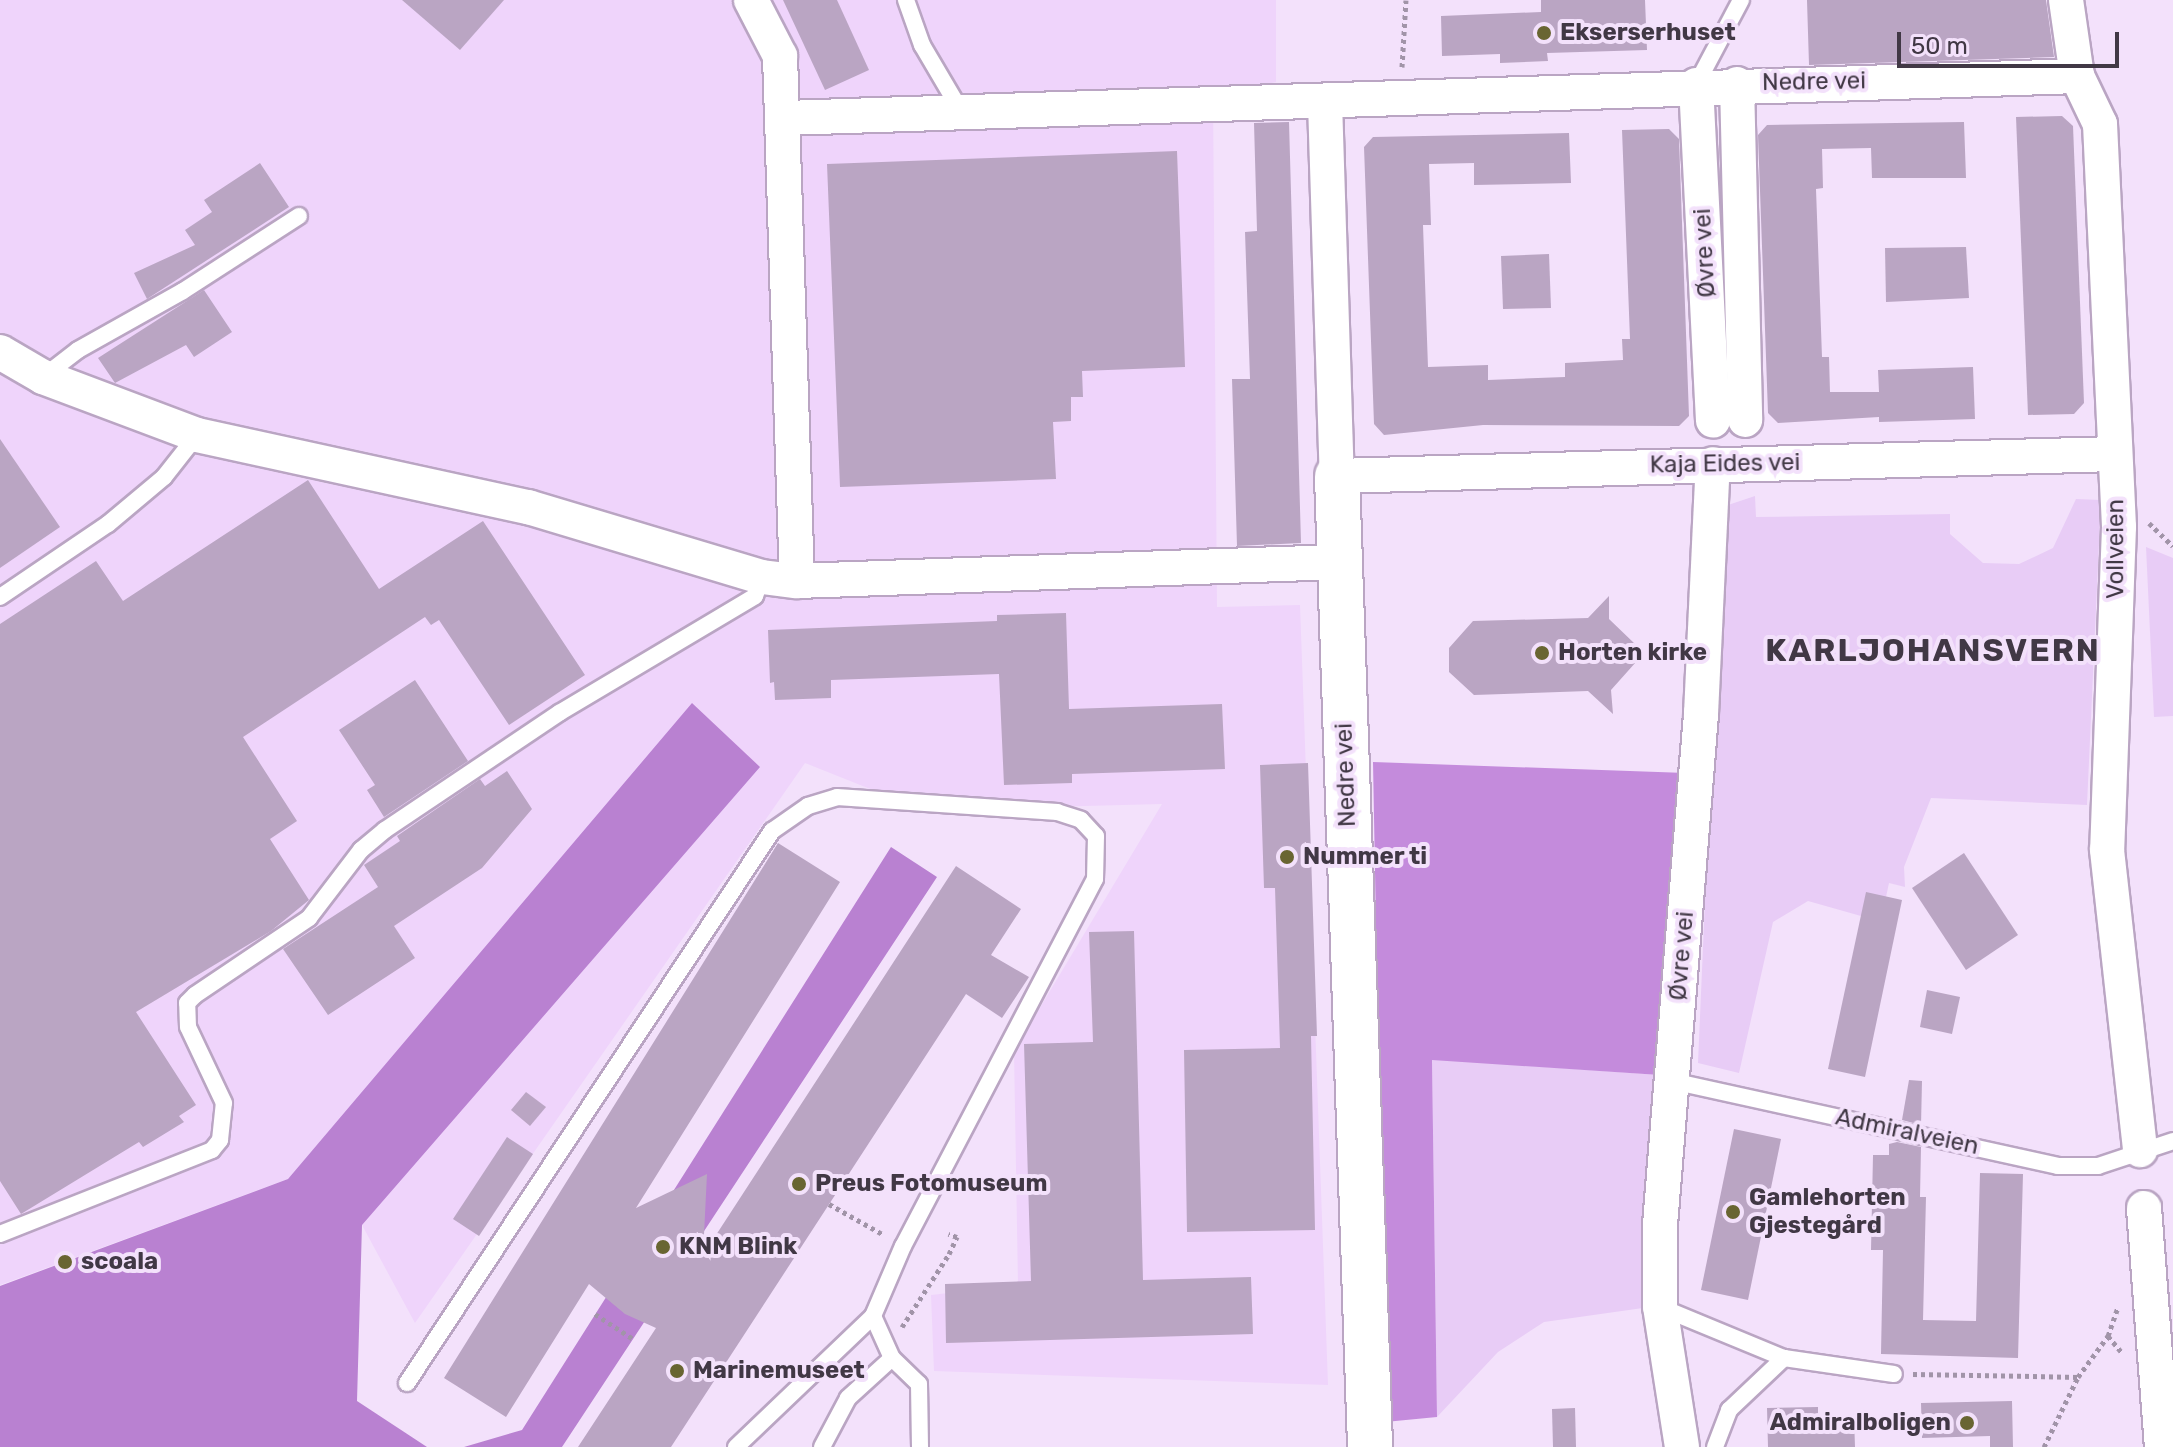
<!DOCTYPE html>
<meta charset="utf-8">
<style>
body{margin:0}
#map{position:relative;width:2173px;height:1447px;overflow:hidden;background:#f3e1fb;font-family:Rubik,sans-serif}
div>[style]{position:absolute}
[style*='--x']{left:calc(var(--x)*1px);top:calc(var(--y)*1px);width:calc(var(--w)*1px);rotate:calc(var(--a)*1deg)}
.built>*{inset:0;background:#efd4fb}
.green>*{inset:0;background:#e8ccf6}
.forest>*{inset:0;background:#c48bdc}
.water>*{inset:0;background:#b981d1}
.building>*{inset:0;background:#baa5c3}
.path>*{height:5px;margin-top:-2.5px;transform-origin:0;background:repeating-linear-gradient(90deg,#a194a8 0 4px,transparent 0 8px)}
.roads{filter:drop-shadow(2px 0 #baa5c3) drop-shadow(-2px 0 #baa5c3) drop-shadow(0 2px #baa5c3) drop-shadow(0 -2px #baa5c3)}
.lane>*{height:16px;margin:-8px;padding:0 8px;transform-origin:8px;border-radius:8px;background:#fff}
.street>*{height:34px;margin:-17px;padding:0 17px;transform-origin:17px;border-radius:17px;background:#fff}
.secondary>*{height:44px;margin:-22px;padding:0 22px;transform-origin:22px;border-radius:22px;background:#fff}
.dots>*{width:22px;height:22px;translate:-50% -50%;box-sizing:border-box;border:4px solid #f3e1fb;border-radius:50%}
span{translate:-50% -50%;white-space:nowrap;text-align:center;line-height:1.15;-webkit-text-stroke:8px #f3e1fb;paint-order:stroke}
.poi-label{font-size:24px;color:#413845;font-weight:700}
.left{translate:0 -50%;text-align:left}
.right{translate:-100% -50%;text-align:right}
.street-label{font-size:24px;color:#413845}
.district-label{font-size:32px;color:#413845;font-weight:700;letter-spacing:2px}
.scale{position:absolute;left:1897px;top:32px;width:222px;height:36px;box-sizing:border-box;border:4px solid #413845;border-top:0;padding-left:10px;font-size:24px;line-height:28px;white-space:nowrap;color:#413845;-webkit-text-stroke:6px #f3e1fb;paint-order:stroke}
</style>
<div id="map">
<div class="built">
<div style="clip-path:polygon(0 0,1276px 0,1276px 82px,1213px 95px,1217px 607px,1300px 605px,1328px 1385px,934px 1371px,931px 1295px,1018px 1285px,1014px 1051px,1162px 804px,923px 810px,805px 763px,415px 1323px,362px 1225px,335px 1124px,288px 1179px,0 1285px)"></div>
</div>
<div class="green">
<div style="clip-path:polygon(1755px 496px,1756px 517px,1950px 514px,1950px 534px,1983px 563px,2019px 564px,2053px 548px,2076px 499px,2101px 500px,2087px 805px,1931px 798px,1904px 867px,1905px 887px,1889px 883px,1886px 897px,1861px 916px,1808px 901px,1773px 922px,1739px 1073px,1698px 1063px,1722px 507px)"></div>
<div style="clip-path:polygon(2146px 547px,2173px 558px,2173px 716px,2154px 717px)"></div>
<div style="clip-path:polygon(1432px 1059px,1660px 1075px,1643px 1222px,1643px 1308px,1544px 1322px,1498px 1352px,1437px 1417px)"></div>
</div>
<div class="forest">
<div style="clip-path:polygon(1373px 762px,1686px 773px,1660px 1075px,1432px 1060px,1437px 1417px,1385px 1422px)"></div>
</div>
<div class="water">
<div style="clip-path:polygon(692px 703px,760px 767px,362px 1225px,357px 1401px,427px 1447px,0 1447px,0 1286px,288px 1179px)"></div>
<div style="clip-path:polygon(891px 847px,937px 877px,562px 1447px,464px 1447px,522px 1430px)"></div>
</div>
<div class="building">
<div style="clip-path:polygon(402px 0,504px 0,460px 50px)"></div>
<div style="clip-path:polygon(783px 0,837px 0,869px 70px,825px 90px)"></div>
<div style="clip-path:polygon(1541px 0,1645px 0,1647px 50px,1547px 53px,1548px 61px,1500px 63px,1500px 54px,1442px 56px,1441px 16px,1541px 12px)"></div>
<div style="clip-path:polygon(1807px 0,2046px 0,2054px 57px,1809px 65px)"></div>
<div style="clip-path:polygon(2062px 116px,2073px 126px,2084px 403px,2074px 414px,2028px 415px,2016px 117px)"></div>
<div style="clip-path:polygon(1289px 122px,1301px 543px,1237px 546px,1232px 379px,1250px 379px,1245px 232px,1257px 231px,1254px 123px)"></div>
<div style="clip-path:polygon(1964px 122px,1966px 178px,1872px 178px,1871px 148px,1822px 149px,1823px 188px,1816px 189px,1822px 357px,1829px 357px,1830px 392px,1879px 392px,1878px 370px,1973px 367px,1975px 419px,1879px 422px,1879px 417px,1778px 423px,1768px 413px,1758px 135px,1767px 125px)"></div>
<div style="clip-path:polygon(1669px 129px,1679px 139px,1689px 416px,1679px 426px,1483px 425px,1384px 435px,1374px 424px,1364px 147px,1373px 137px,1569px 133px,1571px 183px,1474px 185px,1474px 163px,1429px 164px,1431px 225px,1423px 225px,1428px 367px,1488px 365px,1488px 380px,1565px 377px,1565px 363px,1623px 360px,1622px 339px,1630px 339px,1622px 130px)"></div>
<div style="clip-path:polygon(1177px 151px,1185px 367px,1082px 371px,1083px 397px,1071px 397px,1071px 421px,1053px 422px,1056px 479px,840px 487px,827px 164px)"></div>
<div style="clip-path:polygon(260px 163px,289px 207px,147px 299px,134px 273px,195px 245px,185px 230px,212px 212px,204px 200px)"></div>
<div style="clip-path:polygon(1966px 247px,1969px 298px,1886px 302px,1885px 248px)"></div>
<div style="clip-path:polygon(1549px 254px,1551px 308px,1503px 309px,1501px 256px)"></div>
<div style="clip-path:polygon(204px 290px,232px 332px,194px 357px,186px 345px,115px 383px,98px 358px)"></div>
<div style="clip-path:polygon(0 439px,60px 527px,0 568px)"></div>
<div style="clip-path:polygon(308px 480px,379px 589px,483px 521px,585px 675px,509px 725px,439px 620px,431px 625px,425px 617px,243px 737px,297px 821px,270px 839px,309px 900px,271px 931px,136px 1012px,196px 1105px,179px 1116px,184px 1122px,143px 1147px,139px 1142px,21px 1214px,0 1181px,0 624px,96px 561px,123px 601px)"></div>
<div style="clip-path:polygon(1609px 596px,1609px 619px,1635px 644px,1636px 662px,1611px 690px,1613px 714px,1588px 691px,1474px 695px,1449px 672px,1449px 648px,1473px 621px,1588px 618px)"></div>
<div style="clip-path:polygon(1066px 613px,1069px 709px,1222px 704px,1225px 769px,1072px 774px,1072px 783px,1004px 785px,999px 674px,831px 680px,831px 698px,775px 700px,774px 682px,770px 683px,768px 630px,997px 621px,997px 615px)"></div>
<div style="clip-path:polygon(415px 680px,468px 761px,384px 817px,367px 790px,375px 785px,339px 730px)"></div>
<div style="clip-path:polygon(1308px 763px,1317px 1036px,1311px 1036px,1315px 1230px,1187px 1232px,1184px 1050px,1280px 1048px,1275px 888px,1264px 888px,1260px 765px)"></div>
<div style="clip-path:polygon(507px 771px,532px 809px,482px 868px,394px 926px,415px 958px,328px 1015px,283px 949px,378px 887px,364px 865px,400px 841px,397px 836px,480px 779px,485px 786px)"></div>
<div style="clip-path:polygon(778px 843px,840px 882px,636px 1208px,707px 1174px,703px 1255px,956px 866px,1021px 909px,991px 955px,1029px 977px,1002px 1018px,966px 994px,671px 1447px,578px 1447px,656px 1328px,625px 1314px,589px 1284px,506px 1417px,444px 1378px)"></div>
<div style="clip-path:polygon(1964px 853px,2018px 935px,1966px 970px,1912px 888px)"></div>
<div style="clip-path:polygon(1866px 892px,1902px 900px,1865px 1077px,1828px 1069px)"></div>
<div style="clip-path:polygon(1134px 931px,1143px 1280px,1251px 1277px,1253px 1334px,946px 1343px,945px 1284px,1031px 1281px,1024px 1044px,1093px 1042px,1089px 932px)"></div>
<div style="clip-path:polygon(1927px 990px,1960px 997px,1952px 1034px,1920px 1027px)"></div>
<div style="clip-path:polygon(1909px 1080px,1922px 1081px,1921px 1125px,1902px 1120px)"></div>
<div style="clip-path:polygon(526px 1092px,546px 1107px,530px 1126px,511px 1110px)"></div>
<div style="clip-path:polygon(1734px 1129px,1781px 1139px,1748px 1300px,1701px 1290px)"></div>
<div style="clip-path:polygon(507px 1137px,533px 1154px,479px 1236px,453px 1219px)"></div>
<div style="clip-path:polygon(1897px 1142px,1921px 1147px,1920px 1197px,1926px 1197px,1923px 1320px,1976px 1321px,1980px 1173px,2023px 1174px,2018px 1358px,1881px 1354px,1883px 1250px,1871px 1250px,1873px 1155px,1889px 1155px,1889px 1144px)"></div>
<div style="clip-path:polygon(2012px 1401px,2013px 1447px,1990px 1447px,1990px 1436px,1922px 1438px,1921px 1403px)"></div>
<div style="clip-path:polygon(1818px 1407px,1818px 1418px,1854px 1417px,1855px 1447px,1768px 1447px,1767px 1408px)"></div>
<div style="clip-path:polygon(1575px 1408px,1576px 1447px,1553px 1447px,1552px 1409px)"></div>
</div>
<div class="path">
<div style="--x:1402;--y:67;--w:67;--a:-86.6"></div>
<div style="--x:2149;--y:523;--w:33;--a:44"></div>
<div style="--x:829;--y:1204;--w:63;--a:29.4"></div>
<div style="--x:595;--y:1314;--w:45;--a:33.3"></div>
<div style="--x:902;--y:1327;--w:87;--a:-57.2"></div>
<div style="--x:949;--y:1254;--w:19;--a:-65"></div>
<div style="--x:957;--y:1237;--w:9;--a:-159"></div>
<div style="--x:2108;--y:1336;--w:23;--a:50"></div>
<div style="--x:1913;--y:1374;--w:165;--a:1"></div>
<div style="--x:2078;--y:1377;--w:51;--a:-53.8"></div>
<div style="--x:2108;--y:1336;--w:31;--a:-71"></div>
<div style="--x:2044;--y:1447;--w:78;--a:-64.1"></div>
</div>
<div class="roads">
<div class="lane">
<div style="--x:906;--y:0;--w:48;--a:70.4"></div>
<div style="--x:922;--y:45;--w:79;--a:59.5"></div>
<div style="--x:1696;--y:85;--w:96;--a:-62.1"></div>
<div style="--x:43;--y:377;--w:44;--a:-37.6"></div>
<div style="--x:78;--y:350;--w:120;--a:-29.3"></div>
<div style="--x:183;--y:291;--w:138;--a:-32.9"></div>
<div style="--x:0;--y:597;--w:130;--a:-34.1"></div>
<div style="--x:108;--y:524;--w:73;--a:-40"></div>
<div style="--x:164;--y:477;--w:53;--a:-51.8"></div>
<div style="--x:1672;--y:1081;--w:395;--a:12.4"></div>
<div style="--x:2058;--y:1166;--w:40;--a:0"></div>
<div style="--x:2098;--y:1166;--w:79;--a:-18.4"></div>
<div style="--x:0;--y:1234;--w:228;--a:-21.6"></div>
<div style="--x:212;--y:1150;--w:13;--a:-51"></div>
<div style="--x:220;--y:1140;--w:37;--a:-84"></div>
<div style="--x:224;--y:1103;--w:84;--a:-115.3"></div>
<div style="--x:188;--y:1027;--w:24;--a:-92"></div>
<div style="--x:187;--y:1003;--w:11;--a:-45"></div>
<div style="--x:195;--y:995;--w:138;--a:-34"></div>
<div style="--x:309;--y:918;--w:86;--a:-52.6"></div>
<div style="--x:361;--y:850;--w:31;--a:-40"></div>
<div style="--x:385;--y:830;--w:210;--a:-33.9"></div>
<div style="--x:559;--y:713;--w:228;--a:-30.8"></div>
<div style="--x:755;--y:596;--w:20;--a:-70"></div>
<div style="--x:1660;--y:1307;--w:134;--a:22.4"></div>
<div style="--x:407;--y:1383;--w:662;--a:-56.53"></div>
<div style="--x:772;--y:831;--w:44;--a:-34.8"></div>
<div style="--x:808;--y:806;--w:30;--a:-17"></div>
<div style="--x:837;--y:797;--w:221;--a:3.9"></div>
<div style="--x:1057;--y:812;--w:25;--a:18"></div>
<div style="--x:1081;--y:820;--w:22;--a:47"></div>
<div style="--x:1096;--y:836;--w:43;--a:91.3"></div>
<div style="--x:1095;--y:879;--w:414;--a:117.6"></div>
<div style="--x:903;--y:1246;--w:76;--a:113.2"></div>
<div style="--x:873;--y:1316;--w:46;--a:65.7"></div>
<div style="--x:892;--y:1358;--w:37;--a:44"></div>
<div style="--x:919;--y:1384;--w:63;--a:89.1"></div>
<div style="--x:736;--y:1447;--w:190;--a:-43.7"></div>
<div style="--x:822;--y:1447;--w:55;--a:-62"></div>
<div style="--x:848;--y:1398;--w:59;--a:-42.3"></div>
<div style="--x:1715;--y:1447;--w:40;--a:-69"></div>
<div style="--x:1729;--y:1410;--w:76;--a:-43.4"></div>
<div style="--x:1784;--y:1358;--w:111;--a:8.3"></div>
</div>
<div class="street">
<div style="--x:751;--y:0;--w:63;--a:62.6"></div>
<div style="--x:780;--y:56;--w:525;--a:88.15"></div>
<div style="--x:2066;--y:0;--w:77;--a:81.8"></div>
<div style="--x:2077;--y:76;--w:53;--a:64.4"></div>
<div style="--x:2100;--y:124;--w:403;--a:87.3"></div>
<div style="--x:2119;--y:527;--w:323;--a:92.1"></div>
<div style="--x:2107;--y:850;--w:302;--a:83.7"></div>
<div style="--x:1737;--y:84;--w:336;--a:88.6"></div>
<div style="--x:1696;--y:85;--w:336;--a:87.1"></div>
<div style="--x:1325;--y:102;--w:374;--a:88.2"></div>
<div style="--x:1337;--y:476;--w:776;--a:-1.62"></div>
<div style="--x:785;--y:118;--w:1293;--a:-1.86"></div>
<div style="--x:0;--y:352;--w:50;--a:30.2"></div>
<div style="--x:43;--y:377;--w:165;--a:20.6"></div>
<div style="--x:197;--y:435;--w:339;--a:12.3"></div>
<div style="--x:528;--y:507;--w:244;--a:16.7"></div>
<div style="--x:762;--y:577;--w:35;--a:7"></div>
<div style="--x:797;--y:581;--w:542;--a:-2.01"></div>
<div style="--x:2144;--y:1208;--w:240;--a:85.7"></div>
<div style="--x:1682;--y:1447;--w:142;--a:-98.9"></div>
<div style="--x:1660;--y:1307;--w:82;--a:-90"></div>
<div style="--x:1660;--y:1225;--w:513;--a:-85.41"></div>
<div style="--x:1701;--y:714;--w:250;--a:-87.3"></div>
</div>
<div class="secondary">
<div style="--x:1337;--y:476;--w:972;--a:88.05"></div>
</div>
</div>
<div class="dots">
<div style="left:1544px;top:33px;background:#696532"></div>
<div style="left:1542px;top:653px;background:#696532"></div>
<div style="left:1287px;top:857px;background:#696532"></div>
<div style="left:799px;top:1184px;background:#696532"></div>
<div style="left:1733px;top:1212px;background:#696532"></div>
<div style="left:663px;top:1247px;background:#696532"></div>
<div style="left:65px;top:1262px;background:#696532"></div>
<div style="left:677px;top:1371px;background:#696532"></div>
<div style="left:1967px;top:1423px;background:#696532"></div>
</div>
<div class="poi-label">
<span class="left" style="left:1560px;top:33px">Ekserserhuset</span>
<span class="left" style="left:1558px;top:653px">Horten kirke</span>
<span class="left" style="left:1303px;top:857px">Nummer ti</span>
<span class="left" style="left:815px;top:1184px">Preus Fotomuseum</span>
<span class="left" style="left:1749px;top:1212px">Gamlehorten<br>Gjestegård</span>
<span class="left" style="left:679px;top:1247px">KNM Blink</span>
<span class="left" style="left:81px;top:1262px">scoala</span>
<span class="left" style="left:693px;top:1371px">Marinemuseet</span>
<span class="right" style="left:1951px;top:1423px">Admiralboligen</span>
</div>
<div class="street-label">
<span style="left:1814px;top:82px;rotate:-1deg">Nedre vei</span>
<span style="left:1705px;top:253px;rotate:-93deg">Øvre vei</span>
<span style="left:1725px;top:464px;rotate:-1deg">Kaja Eides vei</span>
<span style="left:2116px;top:549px;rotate:-90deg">Vollveien</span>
<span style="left:1346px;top:775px;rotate:-92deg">Nedre vei</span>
<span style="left:1682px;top:956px;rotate:-85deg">Øvre vei</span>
<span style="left:1907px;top:1132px;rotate:12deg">Admiralveien</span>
</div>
<div class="district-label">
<span style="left:1933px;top:650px">KARLJOHANSVERN</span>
</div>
<div class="scale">50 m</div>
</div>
